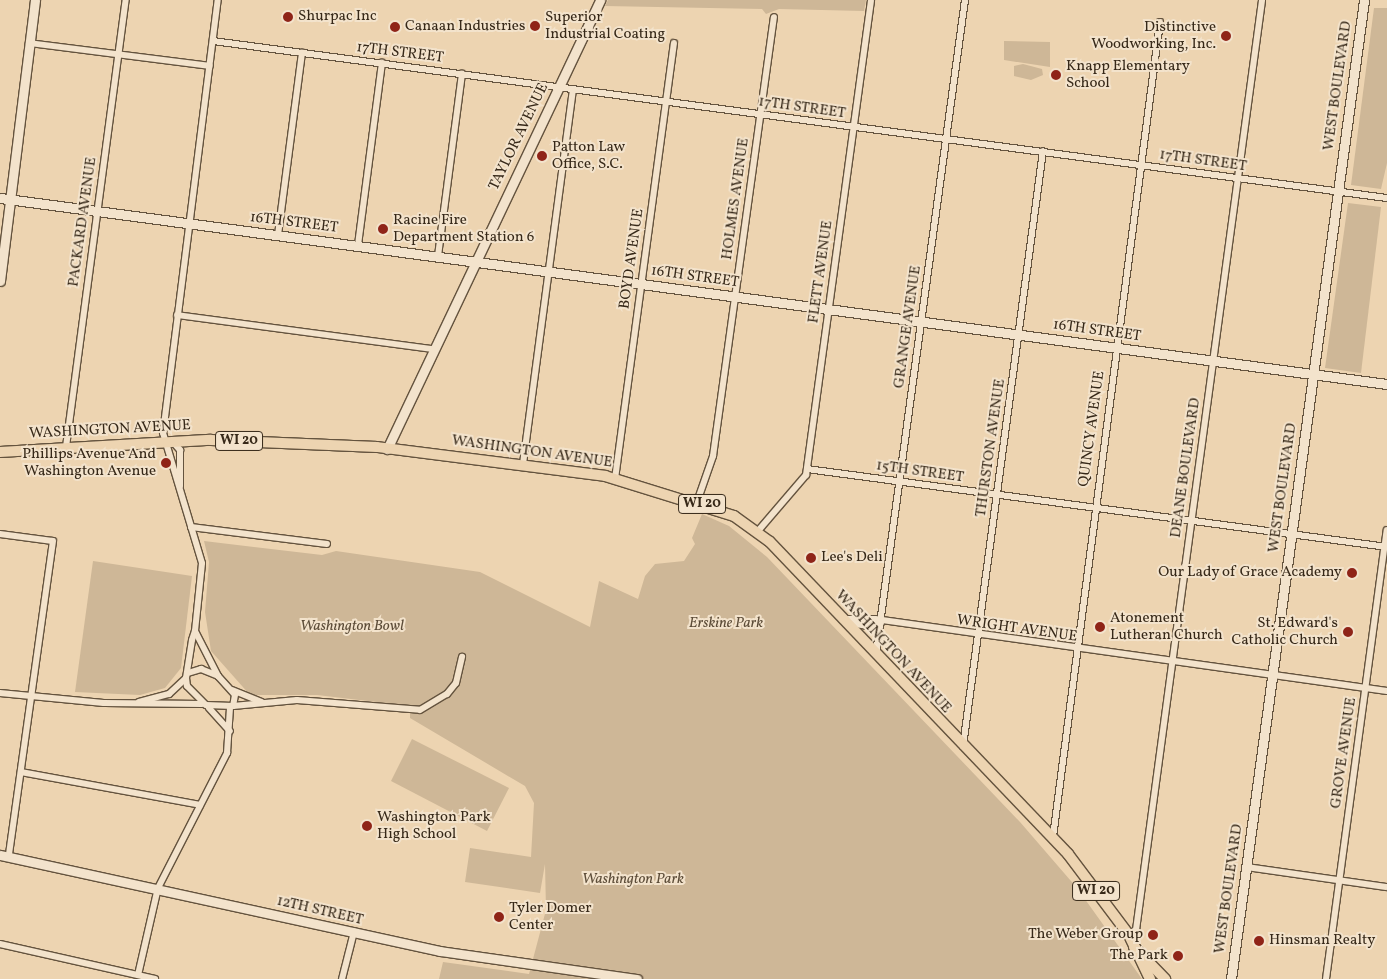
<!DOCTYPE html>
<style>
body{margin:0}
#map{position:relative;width:1387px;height:979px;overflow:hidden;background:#edd4b1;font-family:Vollkorn,serif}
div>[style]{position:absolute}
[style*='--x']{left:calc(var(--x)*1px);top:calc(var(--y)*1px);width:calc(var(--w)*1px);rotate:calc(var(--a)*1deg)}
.green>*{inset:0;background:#ceb797}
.roads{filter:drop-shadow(1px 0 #64533e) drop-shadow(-1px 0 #64533e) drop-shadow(0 1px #64533e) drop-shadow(0 -1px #64533e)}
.street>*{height:6px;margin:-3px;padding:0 3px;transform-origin:3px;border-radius:3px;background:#f3e3cc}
.secondary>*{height:9px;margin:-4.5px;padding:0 4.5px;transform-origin:4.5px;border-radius:4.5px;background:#f3e3cc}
.primary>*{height:10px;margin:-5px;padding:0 5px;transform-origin:5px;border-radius:5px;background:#edd4b1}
.dots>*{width:14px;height:14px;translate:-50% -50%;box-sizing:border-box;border:2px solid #f3e3cc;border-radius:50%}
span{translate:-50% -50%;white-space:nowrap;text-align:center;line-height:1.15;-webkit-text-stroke:4px #f3e3cc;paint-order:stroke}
.shield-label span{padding:1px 4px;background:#f3e3cc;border:1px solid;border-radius:4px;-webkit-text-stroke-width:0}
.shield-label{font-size:14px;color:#362818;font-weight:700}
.poi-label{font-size:15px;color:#362818}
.left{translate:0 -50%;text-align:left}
.right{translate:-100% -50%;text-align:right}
.street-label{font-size:15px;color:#362818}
.park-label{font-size:15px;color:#5c4c38;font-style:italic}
</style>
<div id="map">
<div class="green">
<div style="clip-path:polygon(608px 0,866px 0,864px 11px,779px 9px,766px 14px,762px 9px,605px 6px)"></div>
<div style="clip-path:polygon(1374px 8px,1387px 8px,1387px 163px,1381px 189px,1351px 185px)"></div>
<div style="clip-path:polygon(1004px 41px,1050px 42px,1050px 67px,1004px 60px)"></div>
<div style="clip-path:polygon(1023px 64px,1042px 69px,1043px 75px,1031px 80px,1014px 76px,1014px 66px)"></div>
<div style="clip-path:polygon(1348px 203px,1381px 207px,1361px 373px,1325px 368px)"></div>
<div style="clip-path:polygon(702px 514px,729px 526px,767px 557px,1020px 822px,1077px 888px,1142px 979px,439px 979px,443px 962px,529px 974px,546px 910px,545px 864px,540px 893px,465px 882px,470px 848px,531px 857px,534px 803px,525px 786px,410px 718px,410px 706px,317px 695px,250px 695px,211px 651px,205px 612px,209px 562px,204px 541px,322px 555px,336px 551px,480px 572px,590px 627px,599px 581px,638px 599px,645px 576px,655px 564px,684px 561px,695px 544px,692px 538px)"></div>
<div style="clip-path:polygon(93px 561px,192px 576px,181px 668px,165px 688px,140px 695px,75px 692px)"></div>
<div style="clip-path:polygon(412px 739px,509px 788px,487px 831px,391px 781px)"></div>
</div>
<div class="roads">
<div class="street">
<div style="--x:213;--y:41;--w:1184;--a:7.62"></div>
<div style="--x:29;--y:43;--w:182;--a:7.2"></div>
<div style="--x:278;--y:235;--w:184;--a:-82.5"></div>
<div style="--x:358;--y:245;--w:184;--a:-82.5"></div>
<div style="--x:438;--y:256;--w:184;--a:-82.5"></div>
<div style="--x:177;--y:315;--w:257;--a:7.6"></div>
<div style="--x:173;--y:442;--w:11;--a:49"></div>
<div style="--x:180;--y:450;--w:36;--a:90"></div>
<div style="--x:66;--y:447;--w:451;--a:-82.4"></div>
<div style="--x:523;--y:464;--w:378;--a:-82.4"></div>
<div style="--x:807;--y:469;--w:585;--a:7.66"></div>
<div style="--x:615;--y:479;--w:440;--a:-82.3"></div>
<div style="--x:697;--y:502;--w:49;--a:-70.8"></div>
<div style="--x:713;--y:456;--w:443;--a:-82.1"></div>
<div style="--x:191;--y:527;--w:137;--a:7.1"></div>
<div style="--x:758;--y:531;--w:74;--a:-49.4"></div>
<div style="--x:806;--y:475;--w:479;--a:-82.2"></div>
<div style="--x:0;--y:534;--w:53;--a:7.5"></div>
<div style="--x:53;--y:541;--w:318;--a:98"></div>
<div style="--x:842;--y:619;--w:33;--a:0"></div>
<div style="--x:875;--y:619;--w:517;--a:8"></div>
<div style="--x:849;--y:623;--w:26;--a:9"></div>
<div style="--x:875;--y:627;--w:7;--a:-34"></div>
<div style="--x:195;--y:631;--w:51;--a:62.9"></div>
<div style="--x:876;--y:653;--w:659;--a:-82.24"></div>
<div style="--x:188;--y:673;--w:14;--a:-17"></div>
<div style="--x:201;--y:669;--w:18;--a:22"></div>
<div style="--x:218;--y:676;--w:25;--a:48"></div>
<div style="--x:235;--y:695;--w:11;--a:100"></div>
<div style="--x:233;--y:706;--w:27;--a:-178"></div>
<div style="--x:206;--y:705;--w:27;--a:-135"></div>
<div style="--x:187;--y:686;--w:8;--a:-97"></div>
<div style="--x:186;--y:678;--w:38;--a:-81"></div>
<div style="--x:192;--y:640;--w:9;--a:-72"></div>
<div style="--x:195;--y:631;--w:68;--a:-84.1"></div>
<div style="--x:202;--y:563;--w:136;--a:-106.7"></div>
<div style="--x:163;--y:433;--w:436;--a:-82.8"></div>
<div style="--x:232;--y:690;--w:32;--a:22"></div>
<div style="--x:0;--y:693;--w:104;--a:5.5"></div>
<div style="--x:104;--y:703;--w:98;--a:0.6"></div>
<div style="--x:139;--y:702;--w:31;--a:-15"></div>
<div style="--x:169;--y:694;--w:23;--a:-43"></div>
<div style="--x:233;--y:706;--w:64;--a:-5.4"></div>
<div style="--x:297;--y:700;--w:123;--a:4.6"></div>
<div style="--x:420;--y:710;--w:31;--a:-31"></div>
<div style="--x:447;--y:694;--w:14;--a:-51"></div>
<div style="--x:456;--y:683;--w:27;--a:-77"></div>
<div style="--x:209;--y:708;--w:31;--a:48"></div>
<div style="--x:963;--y:746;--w:600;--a:-82.34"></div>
<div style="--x:21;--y:772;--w:182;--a:10.4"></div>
<div style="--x:1053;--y:837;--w:822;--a:-82.52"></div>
<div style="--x:1246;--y:867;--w:142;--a:8.1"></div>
<div style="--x:1129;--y:935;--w:9;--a:-36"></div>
<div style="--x:1136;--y:930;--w:938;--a:-82.28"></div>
<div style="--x:0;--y:944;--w:159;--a:12.7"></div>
<div style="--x:138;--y:975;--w:89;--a:-77.1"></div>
<div style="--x:158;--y:888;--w:152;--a:-62.9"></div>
<div style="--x:227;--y:753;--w:45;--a:-86.2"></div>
<div style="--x:342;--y:979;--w:49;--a:-75.7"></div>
<div style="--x:1326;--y:979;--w:453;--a:-82.3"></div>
</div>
<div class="secondary">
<div style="--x:0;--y:198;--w:1399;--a:7.64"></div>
<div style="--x:0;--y:281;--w:283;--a:-82.9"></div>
<div style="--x:387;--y:449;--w:497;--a:-64.6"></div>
<div style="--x:0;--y:855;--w:450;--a:12.3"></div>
<div style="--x:440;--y:951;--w:199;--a:8.1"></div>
<div style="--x:1231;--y:979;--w:988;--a:-82.26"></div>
</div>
<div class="primary">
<div style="--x:0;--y:452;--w:211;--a:-3.3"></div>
<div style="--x:211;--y:440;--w:166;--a:2.4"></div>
<div style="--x:377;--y:447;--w:230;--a:7.2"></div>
<div style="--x:605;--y:476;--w:135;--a:17.2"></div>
<div style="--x:734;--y:516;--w:44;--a:35.8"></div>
<div style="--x:770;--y:542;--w:431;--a:46.3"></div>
<div style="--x:1068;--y:854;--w:101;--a:53"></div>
<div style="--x:1129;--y:935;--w:49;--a:64.5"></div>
<div style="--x:1134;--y:947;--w:45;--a:45.9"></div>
</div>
</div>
<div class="dots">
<div style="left:288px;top:17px;background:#8f2418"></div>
<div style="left:535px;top:26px;background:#8f2418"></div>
<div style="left:395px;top:27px;background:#8f2418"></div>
<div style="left:1226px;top:36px;background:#8f2418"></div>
<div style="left:1056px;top:75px;background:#8f2418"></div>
<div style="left:542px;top:156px;background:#8f2418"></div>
<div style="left:383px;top:229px;background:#8f2418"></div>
<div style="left:166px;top:463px;background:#8f2418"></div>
<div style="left:811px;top:558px;background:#8f2418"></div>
<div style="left:1352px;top:573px;background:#8f2418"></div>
<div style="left:1100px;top:627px;background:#8f2418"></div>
<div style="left:1348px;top:632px;background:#8f2418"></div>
<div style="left:367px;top:826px;background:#8f2418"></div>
<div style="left:499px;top:917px;background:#8f2418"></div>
<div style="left:1153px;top:935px;background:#8f2418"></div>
<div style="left:1259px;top:941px;background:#8f2418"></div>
<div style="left:1178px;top:956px;background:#8f2418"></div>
</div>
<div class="shield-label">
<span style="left:239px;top:441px">WI 20</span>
<span style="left:702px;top:504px">WI 20</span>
<span style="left:1096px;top:891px">WI 20</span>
</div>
<div class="poi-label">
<span class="left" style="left:298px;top:17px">Shurpac Inc</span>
<span class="left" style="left:545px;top:26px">Superior<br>Industrial Coating</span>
<span class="left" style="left:405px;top:27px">Canaan Industries</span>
<span class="right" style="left:1216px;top:36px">Distinctive<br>Woodworking, Inc.</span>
<span class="left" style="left:1066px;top:75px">Knapp Elementary<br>School</span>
<span class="left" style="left:552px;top:156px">Patton Law<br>Office, S.C.</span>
<span class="left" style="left:393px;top:229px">Racine Fire<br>Department Station 6</span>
<span class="right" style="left:156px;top:463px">Phillips Avenue And<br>Washington Avenue</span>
<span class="left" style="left:821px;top:558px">Lee's Deli</span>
<span class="right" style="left:1342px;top:573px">Our Lady of Grace Academy</span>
<span class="left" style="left:1110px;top:627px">Atonement<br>Lutheran Church</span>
<span class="right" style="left:1338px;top:632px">St. Edward's<br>Catholic Church</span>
<span class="left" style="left:377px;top:826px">Washington Park<br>High School</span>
<span class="left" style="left:509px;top:917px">Tyler Domer<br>Center</span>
<span class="right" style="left:1143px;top:935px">The Weber Group</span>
<span class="left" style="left:1269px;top:941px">Hinsman Realty</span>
<span class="right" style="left:1168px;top:956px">The Park</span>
</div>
<div class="street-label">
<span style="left:400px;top:53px;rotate:7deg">17TH STREET</span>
<span style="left:1338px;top:86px;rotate:-82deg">WEST BOULEVARD</span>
<span style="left:802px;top:108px;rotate:8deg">17TH STREET</span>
<span style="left:519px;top:137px;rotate:-64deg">TAYLOR AVENUE</span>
<span style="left:1203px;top:161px;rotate:8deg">17TH STREET</span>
<span style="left:736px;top:199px;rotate:-82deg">HOLMES AVENUE</span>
<span style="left:83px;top:222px;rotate:-82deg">PACKARD AVENUE</span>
<span style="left:294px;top:223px;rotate:7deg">16TH STREET</span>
<span style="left:632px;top:259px;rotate:-82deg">BOYD AVENUE</span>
<span style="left:821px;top:272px;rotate:-82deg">FLETT AVENUE</span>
<span style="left:695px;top:277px;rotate:8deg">16TH STREET</span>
<span style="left:908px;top:327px;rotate:-82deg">GRANGE AVENUE</span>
<span style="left:1097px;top:331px;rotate:8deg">16TH STREET</span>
<span style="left:1092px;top:429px;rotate:-82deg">QUINCY AVENUE</span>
<span style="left:110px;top:430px;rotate:-3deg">WASHINGTON AVENUE</span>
<span style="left:991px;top:448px;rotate:-82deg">THURSTON AVENUE</span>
<span style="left:532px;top:452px;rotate:8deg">WASHINGTON AVENUE</span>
<span style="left:1186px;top:468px;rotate:-82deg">DEANE BOULEVARD</span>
<span style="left:920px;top:472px;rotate:8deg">15TH STREET</span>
<span style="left:1283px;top:488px;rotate:-82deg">WEST BOULEVARD</span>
<span style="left:1017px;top:629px;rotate:8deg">WRIGHT AVENUE</span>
<span style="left:893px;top:652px;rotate:47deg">WASHINGTON AVENUE</span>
<span style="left:1344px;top:753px;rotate:-82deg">GROVE AVENUE</span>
<span style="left:1229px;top:889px;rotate:-82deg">WEST BOULEVARD</span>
<span style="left:320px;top:911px;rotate:13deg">12TH STREET</span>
</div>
<div class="park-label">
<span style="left:726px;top:624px">Erskine Park</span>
<span style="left:352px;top:627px">Washington Bowl</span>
<span style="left:633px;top:880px">Washington Park</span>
</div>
</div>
